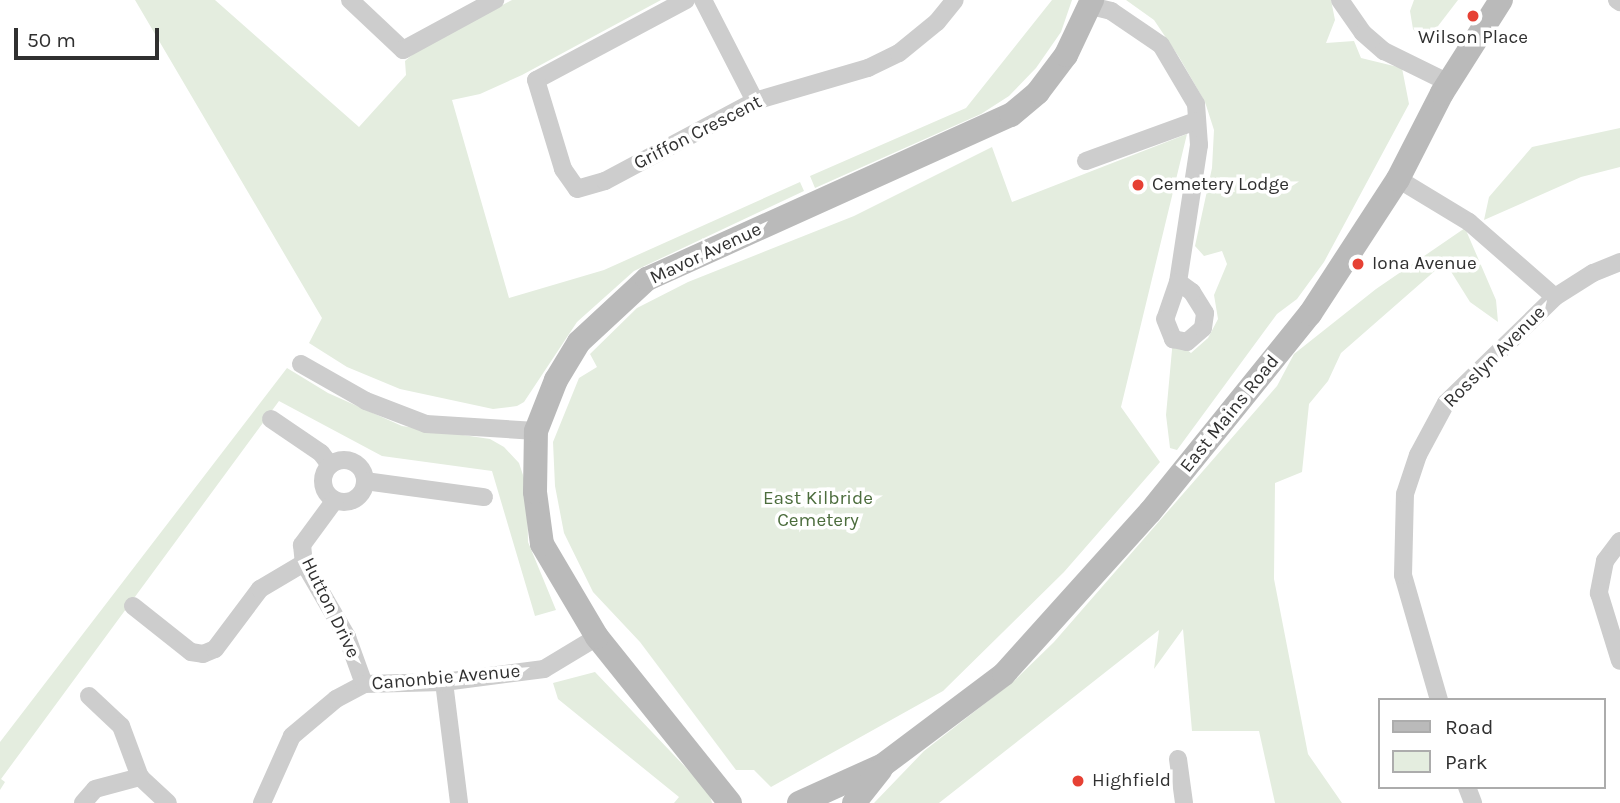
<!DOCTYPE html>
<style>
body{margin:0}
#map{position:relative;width:1620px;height:803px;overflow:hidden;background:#fff;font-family:Karla,sans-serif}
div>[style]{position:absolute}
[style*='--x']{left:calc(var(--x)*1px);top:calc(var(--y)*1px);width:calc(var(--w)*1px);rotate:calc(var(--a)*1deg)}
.green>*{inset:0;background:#e4eddf}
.street>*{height:18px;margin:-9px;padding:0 9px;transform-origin:9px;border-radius:9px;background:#cdcdcd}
.street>.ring{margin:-9px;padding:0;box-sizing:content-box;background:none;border:18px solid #cdcdcd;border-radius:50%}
.secondary>*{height:24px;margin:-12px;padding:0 12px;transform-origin:12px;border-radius:12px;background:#bababa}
.dots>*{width:19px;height:19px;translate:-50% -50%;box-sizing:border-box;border:4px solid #fff;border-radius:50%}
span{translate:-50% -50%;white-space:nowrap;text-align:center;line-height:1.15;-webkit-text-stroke:7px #fff;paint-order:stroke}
.poi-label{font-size:19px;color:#303030}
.left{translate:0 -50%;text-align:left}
.street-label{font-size:19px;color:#303030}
.park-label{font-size:19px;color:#4c6d3d}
.legend{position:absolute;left:1378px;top:698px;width:228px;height:91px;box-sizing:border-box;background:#fff;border:2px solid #acacac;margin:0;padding:9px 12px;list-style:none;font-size:21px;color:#303030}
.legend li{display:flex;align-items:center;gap:14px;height:35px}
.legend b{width:35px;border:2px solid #acacac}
.scale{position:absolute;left:14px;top:28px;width:145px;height:32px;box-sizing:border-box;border:4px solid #303030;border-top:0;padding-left:9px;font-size:21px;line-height:24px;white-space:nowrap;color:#303030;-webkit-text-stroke:5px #fff;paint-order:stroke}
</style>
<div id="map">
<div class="green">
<div style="clip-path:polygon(135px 0,215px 0,359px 127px,406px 75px,405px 61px,419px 49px,512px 0,661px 0,522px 75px,480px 94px,452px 100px,509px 298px,604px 270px,800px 182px,804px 191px,634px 271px,577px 322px,524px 402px,517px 406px,493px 409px,400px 389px,347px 367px,309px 343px,322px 318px)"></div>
<div style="clip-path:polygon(1052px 0,1072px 0,1061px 32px,1036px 68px,1009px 96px,981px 114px,815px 188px,810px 176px,966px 108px)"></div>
<div style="clip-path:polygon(1126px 0,1331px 0,1335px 20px,1326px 43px,1354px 41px,1361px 58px,1402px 68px,1409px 104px,1324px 262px,1297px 299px,1277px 314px,1177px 450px,1170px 448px,1166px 415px,1173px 339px,1191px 353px,1208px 338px,1218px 319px,1214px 295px,1227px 264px,1222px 251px,1204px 256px,1195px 246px,1212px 168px,1214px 130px,1205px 102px,1179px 57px,1154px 20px)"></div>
<div style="clip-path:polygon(1414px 0,1458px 0,1425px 43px,1413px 29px,1410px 11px)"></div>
<div style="clip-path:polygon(1620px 128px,1620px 167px,1581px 177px,1484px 220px,1489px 197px,1532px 147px)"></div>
<div style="clip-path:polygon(1187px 134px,1121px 407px,1160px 462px,1064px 572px,943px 691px,771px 787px,754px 770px,736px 770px,640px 642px,593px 592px,564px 533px,555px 486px,553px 442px,579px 378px,597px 367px,590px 354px,637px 308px,688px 282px,854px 216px,992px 147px,1012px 202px)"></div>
<div style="clip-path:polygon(1465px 228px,1496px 300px,1498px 322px,1470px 302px,1445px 262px,1341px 353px,1328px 381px,1309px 404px,1302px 472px,1275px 483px,1274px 579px,1308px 754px,1342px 803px,1275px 803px,1259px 731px,1192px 731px,1183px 629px,1154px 669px,1159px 630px,939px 803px,874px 803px,924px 751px,1015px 680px,1054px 642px,1277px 386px,1294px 354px,1376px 289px)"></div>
<div style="clip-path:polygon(287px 368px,328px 393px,402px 426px,490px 439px,504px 447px,519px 463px,527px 487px,528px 542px,556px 610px,535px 616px,492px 471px,382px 456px,279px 401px,1px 779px,5px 782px,0 790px,0 742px)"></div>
<div style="clip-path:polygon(595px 672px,709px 792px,712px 803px,674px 803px,679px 797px,558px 699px,553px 683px)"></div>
</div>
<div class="street">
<div style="--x:350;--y:0;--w:73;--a:43.3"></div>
<div style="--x:403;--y:50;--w:105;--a:-28.5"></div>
<div style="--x:686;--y:0;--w:170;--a:151.9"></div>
<div style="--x:536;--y:80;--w:93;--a:73.1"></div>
<div style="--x:563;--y:169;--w:24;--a:55"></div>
<div style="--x:577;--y:189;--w:29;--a:-16"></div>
<div style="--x:605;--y:181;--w:170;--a:-28.1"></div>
<div style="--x:755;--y:101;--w:118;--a:-16.3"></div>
<div style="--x:868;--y:68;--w:34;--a:-26"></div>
<div style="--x:899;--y:53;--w:49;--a:-39.2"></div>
<div style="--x:937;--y:22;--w:28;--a:-51"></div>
<div style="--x:703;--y:0;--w:114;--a:62.8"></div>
<div style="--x:1340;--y:0;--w:40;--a:55.1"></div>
<div style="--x:1363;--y:33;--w:28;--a:41"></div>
<div style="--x:1384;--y:51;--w:72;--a:26.2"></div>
<div style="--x:1617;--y:0;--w:4;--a:34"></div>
<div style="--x:1091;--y:6;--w:21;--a:14"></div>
<div style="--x:1111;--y:11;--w:60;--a:34.2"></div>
<div style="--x:1161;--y:45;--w:69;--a:59.3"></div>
<div style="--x:1196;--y:104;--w:41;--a:85.8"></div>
<div style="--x:1199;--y:145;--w:139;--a:98.7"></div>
<div style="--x:1178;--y:282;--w:39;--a:109"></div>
<div style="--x:1165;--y:319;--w:22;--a:68"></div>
<div style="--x:1173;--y:339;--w:14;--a:12"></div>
<div style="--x:1187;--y:342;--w:21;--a:-41"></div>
<div style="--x:1203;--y:328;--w:15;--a:-82"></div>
<div style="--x:1205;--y:313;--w:25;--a:-122"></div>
<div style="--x:1192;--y:292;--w:17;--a:-144"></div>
<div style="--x:1086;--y:161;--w:117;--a:-20"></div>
<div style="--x:1398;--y:179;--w:83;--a:31.2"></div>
<div style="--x:1469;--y:222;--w:114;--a:41.1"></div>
<div style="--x:301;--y:364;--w:75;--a:29.6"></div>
<div style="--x:366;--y:401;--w:64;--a:21"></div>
<div style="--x:426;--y:424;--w:110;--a:3.6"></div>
<div style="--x:271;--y:419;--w:60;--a:34.2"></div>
<div style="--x:321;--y:453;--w:15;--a:53"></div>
<div class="ring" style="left:323px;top:460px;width:24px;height:24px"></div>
<div style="--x:365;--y:481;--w:120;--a:7.7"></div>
<div style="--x:335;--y:500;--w:56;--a:126.3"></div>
<div style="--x:302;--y:545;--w:18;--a:84"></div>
<div style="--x:304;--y:563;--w:86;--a:59.8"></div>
<div style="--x:347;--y:637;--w:50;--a:70.1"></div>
<div style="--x:1620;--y:541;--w:25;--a:127"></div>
<div style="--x:1605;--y:561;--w:33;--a:101"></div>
<div style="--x:1599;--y:593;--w:71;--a:72.8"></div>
<div style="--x:133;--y:606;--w:74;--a:38.4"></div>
<div style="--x:191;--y:652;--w:12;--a:9"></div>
<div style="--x:203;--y:654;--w:13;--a:-23"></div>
<div style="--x:215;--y:649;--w:75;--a:-53.1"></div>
<div style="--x:260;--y:589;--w:51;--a:-30.6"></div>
<div style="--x:444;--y:682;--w:122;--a:82.9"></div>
<div style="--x:89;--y:696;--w:44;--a:43.2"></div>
<div style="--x:121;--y:726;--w:54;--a:69.6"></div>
<div style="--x:140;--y:777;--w:38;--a:43"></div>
<div style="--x:1439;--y:700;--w:130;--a:-106.1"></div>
<div style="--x:1403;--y:575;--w:81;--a:-88.6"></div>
<div style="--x:1405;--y:494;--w:41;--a:-71.6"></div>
<div style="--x:1418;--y:455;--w:59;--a:-61.7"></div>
<div style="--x:1446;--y:403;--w:152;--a:-44.2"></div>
<div style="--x:1555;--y:297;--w:45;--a:-32.3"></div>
<div style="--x:1593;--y:273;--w:29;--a:-22"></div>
<div style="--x:1178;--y:759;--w:44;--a:82.2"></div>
<div style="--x:1467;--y:787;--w:17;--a:69"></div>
<div style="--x:83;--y:803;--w:18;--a:-49"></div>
<div style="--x:95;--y:789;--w:47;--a:-14.9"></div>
<div style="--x:262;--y:803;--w:73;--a:-65.9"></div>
<div style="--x:292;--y:736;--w:57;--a:-40.1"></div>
<div style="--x:336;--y:699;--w:32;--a:-28"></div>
<div style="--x:364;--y:684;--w:80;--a:-1.4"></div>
<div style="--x:444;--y:682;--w:101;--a:-7.4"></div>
<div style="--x:544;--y:669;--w:62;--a:-31.1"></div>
</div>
<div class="secondary">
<div style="--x:730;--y:803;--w:213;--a:-128.7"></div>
<div style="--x:597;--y:637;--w:108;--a:-120.6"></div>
<div style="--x:542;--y:544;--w:52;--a:-97.7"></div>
<div style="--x:535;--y:492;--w:61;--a:-89.1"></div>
<div style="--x:536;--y:431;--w:55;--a:-68.6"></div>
<div style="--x:556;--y:380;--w:44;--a:-58.8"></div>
<div style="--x:579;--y:342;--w:93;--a:-42.8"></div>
<div style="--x:647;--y:279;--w:399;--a:-24.3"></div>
<div style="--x:1011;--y:115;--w:35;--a:-40"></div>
<div style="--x:1038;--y:92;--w:46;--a:-52.9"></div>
<div style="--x:1066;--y:55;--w:61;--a:-64.7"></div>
<div style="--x:799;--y:803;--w:92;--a:-24.3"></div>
<div style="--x:883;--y:765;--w:151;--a:-36.9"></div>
<div style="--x:1004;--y:674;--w:218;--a:-48"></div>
<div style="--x:1150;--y:512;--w:255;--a:-51.1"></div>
<div style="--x:1310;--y:314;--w:161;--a:-56.9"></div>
<div style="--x:1398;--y:179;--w:97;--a:-62.9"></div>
<div style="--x:1442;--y:93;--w:110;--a:-57.6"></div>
<div style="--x:854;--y:803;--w:43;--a:-51.5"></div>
</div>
<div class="dots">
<div style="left:1473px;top:16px;background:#e64134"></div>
<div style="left:1138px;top:185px;background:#e64134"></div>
<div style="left:1358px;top:264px;background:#e64134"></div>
<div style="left:1078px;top:781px;background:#e64134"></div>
</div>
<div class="poi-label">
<span style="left:1473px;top:38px">Wilson Place</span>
<span class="left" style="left:1152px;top:185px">Cemetery Lodge</span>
<span class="left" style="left:1372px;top:264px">Iona Avenue</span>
<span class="left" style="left:1092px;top:781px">Highfield</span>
</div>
<div class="street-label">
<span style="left:698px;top:133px;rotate:-27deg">Griffon Crescent</span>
<span style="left:706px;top:254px;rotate:-25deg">Mavor Avenue</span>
<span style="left:1495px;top:357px;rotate:-45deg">Rosslyn Avenue</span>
<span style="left:1230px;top:414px;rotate:-51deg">East Mains Road</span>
<span style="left:330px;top:608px;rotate:64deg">Hutton Drive</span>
<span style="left:446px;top:678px;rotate:-5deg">Canonbie Avenue</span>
</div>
<div class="park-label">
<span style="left:818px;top:510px">East Kilbride<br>Cemetery</span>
</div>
<ul class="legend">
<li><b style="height:9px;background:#bababa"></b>Road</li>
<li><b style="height:19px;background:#e4eddf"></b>Park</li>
</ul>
<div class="scale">50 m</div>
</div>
